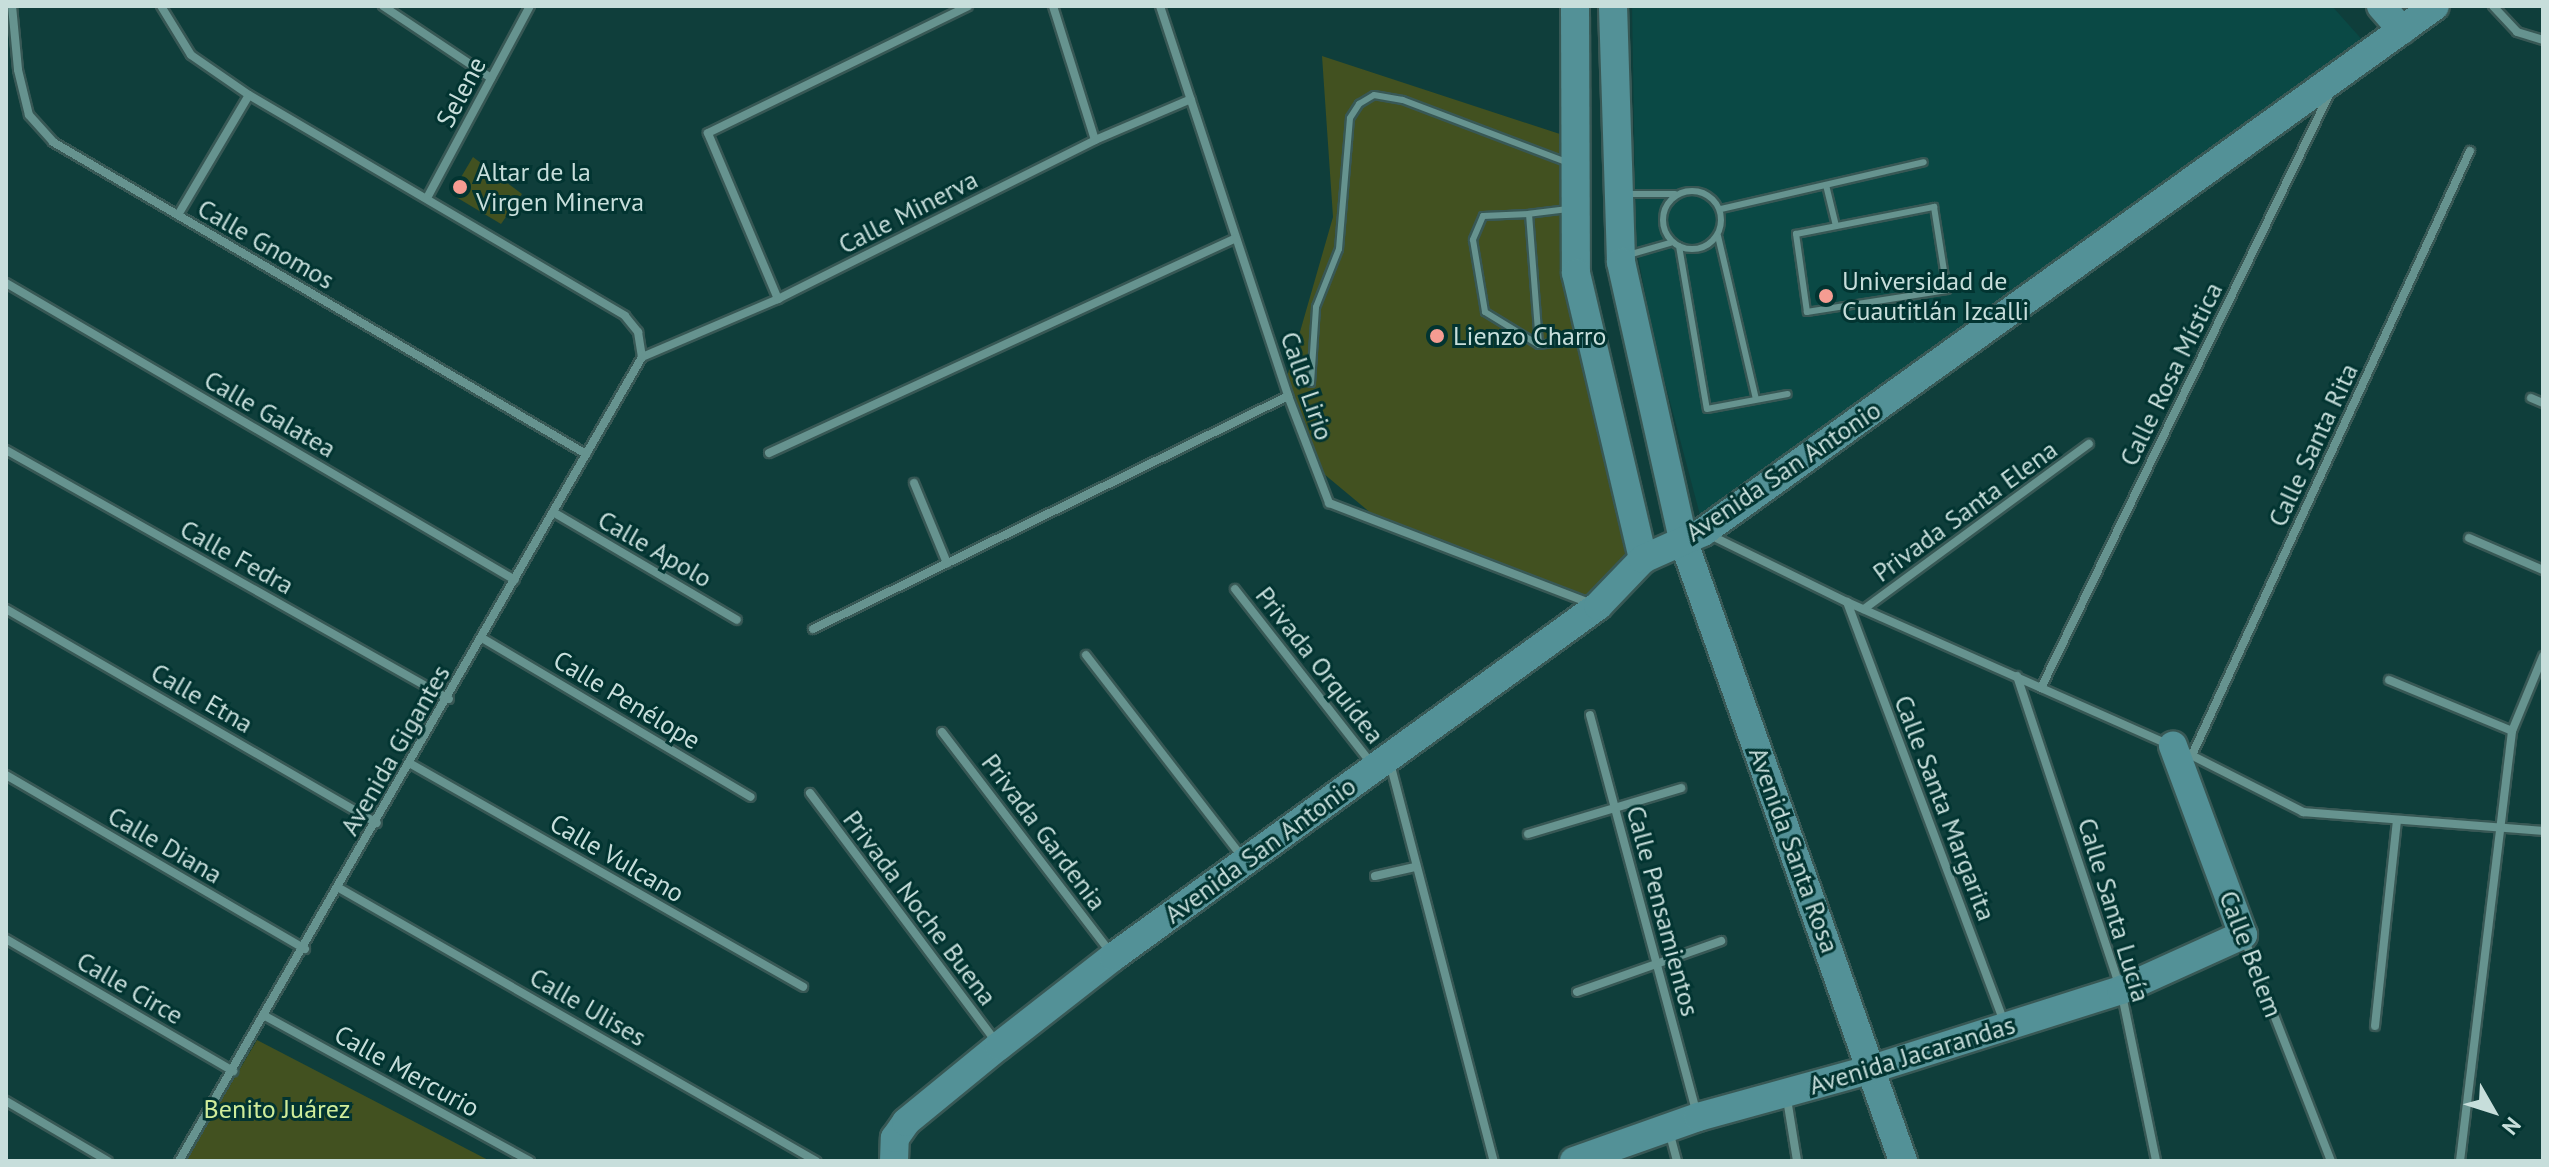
<!DOCTYPE html>
<meta charset="utf-8">
<style>
body{margin:0}
#map{position:relative;width:2549px;height:1167px;overflow:hidden;background:#0f3e3b;font-family:"PT Sans",sans-serif}
div>[style]{position:absolute}
[style*='--x']{left:calc(var(--x)*1px);top:calc(var(--y)*1px);width:calc(var(--w)*1px);rotate:calc(var(--a)*1deg)}
.built>*{inset:0;background:#0a4945}
.green>*{inset:0;background:#425120}
.roads{filter:drop-shadow(2px 0 #385855) drop-shadow(-2px 0 #385855) drop-shadow(0 2px #385855) drop-shadow(0 -2px #385855)}
.lane>*{height:6px;margin:-3px;padding:0 3px;transform-origin:3px;border-radius:3px;background:#66938f}
.lane>.ring{margin:-3px;padding:0;box-sizing:content-box;background:none;border:6px solid #66938f;border-radius:50%}
.street>*{height:8px;margin:-4px;padding:0 4px;transform-origin:4px;border-radius:4px;background:#66938f}
.secondary>*{height:28px;margin:-14px;padding:0 14px;transform-origin:14px;border-radius:14px;background:#539197}
.dots>*{width:22px;height:22px;translate:-50% -50%;box-sizing:border-box;border:4px solid #023431;border-radius:50%}
span{translate:-50% -50%;white-space:nowrap;text-align:center;line-height:1.15;-webkit-text-stroke:6px #023431;paint-order:stroke}
.street-label{font-size:26px;color:#c7dedb}
.poi-label{font-size:26px;color:#c7dedb}
.left{translate:0 -50%;text-align:left}
.park-label{font-size:26px;color:#d0ec9a}
.frame{position:absolute;inset:0;border:8px solid #c7dedb;pointer-events:none}
.north{position:absolute;left:2453px;top:1071px;width:80px;height:80px;-webkit-text-stroke:6px #023431;paint-order:stroke;rotate:129deg;font-size:22px;font-weight:700;line-height:32px;text-align:center;color:#c7dedb}
.north::after{content:'';display:block;margin:auto;width:28px;height:36px;background:#c7dedb;clip-path:polygon(50% 0,100% 100%,50% 72%,0 100%)}
</style>
<div id="map">
<div class="built">
<div style="clip-path:polygon(1632px 6px,2332px 6px,2365px 43px,1700px 515px,1655px 345px,1636px 246px)"></div>
</div>
<div class="green">
<div style="clip-path:polygon(1322px 56px,1566px 136px,1561px 274px,1631px 560px,1591px 600px,1378px 519px,1324px 474px,1287px 377px,1333px 217px)"></div>
<div style="clip-path:polygon(473px 157px,522px 194px,501px 224px,451px 194px)"></div>
<div style="clip-path:polygon(257px 1040px,490px 1161px,185px 1161px)"></div>
</div>
<div class="roads">
<div class="lane">
<div style="--x:1826;--y:185;--w:42;--a:76.3"></div>
<div class="ring" style="left:1663px;top:191px;width:52px;height:52px"></div>
<div style="--x:1627;--y:194;--w:48;--a:0"></div>
<div style="--x:1934;--y:207;--w:84;--a:81.1"></div>
<div style="--x:1947;--y:290;--w:142;--a:171.1"></div>
<div style="--x:1807;--y:312;--w:79;--a:-98"></div>
<div style="--x:1796;--y:234;--w:141;--a:-11.1"></div>
<div style="--x:1568;--y:209;--w:39;--a:173"></div>
<div style="--x:1529;--y:214;--w:131;--a:85.6"></div>
<div style="--x:1539;--y:345;--w:46;--a:-8.8"></div>
<div style="--x:1721;--y:209;--w:208;--a:-13"></div>
<div style="--x:1529;--y:214;--w:46;--a:177.5"></div>
<div style="--x:1483;--y:216;--w:26;--a:113"></div>
<div style="--x:1473;--y:240;--w:73;--a:80.5"></div>
<div style="--x:1485;--y:312;--w:63;--a:31.4"></div>
<div style="--x:1718;--y:236;--w:167;--a:76.9"></div>
<div style="--x:1679;--y:246;--w:165;--a:80.3"></div>
<div style="--x:1707;--y:409;--w:82;--a:-10.5"></div>
<div style="--x:1628;--y:255;--w:44;--a:-15.9"></div>
<div style="--x:1311;--y:383;--w:76;--a:-86.2"></div>
<div style="--x:1316;--y:307;--w:62;--a:-68.4"></div>
<div style="--x:1339;--y:249;--w:131;--a:-85.2"></div>
<div style="--x:1350;--y:118;--w:17;--a:-57"></div>
<div style="--x:1359;--y:104;--w:17;--a:-31"></div>
<div style="--x:1374;--y:95;--w:29;--a:10"></div>
<div style="--x:1403;--y:100;--w:174;--a:20.8"></div>
</div>
<div class="street">
<div style="--x:12;--y:6;--w:64;--a:84.6"></div>
<div style="--x:18;--y:70;--w:46;--a:76.3"></div>
<div style="--x:29;--y:115;--w:36;--a:48"></div>
<div style="--x:53;--y:142;--w:618;--a:30.34"></div>
<div style="--x:161;--y:6;--w:57;--a:58.5"></div>
<div style="--x:191;--y:55;--w:70;--a:34.6"></div>
<div style="--x:249;--y:95;--w:436;--a:30.4"></div>
<div style="--x:625;--y:316;--w:21;--a:51"></div>
<div style="--x:638;--y:332;--w:25;--a:81"></div>
<div style="--x:383;--y:6;--w:130;--a:33.7"></div>
<div style="--x:1053;--y:6;--w:140;--a:72.6"></div>
<div style="--x:1160;--y:6;--w:410;--a:71.8"></div>
<div style="--x:1288;--y:396;--w:115;--a:69"></div>
<div style="--x:1329;--y:503;--w:282;--a:21"></div>
<div style="--x:2493;--y:6;--w:35;--a:47"></div>
<div style="--x:2517;--y:32;--w:27;--a:17"></div>
<div style="--x:427;--y:198;--w:218;--a:-61.8"></div>
<div style="--x:178;--y:215;--w:139;--a:-59.4"></div>
<div style="--x:6;--y:283;--w:589;--a:30.26"></div>
<div style="--x:778;--y:299;--w:180;--a:-112.9"></div>
<div style="--x:708;--y:133;--w:289;--a:-26"></div>
<div style="--x:642;--y:357;--w:148;--a:-23.1"></div>
<div style="--x:778;--y:299;--w:355;--a:-26.6"></div>
<div style="--x:1095;--y:140;--w:104;--a:-23.1"></div>
<div style="--x:2531;--y:398;--w:13;--a:23"></div>
<div style="--x:6;--y:450;--w:508;--a:29.34"></div>
<div style="--x:769;--y:453;--w:514;--a:-24.72"></div>
<div style="--x:914;--y:483;--w:87;--a:67.6"></div>
<div style="--x:553;--y:512;--w:213;--a:30.4"></div>
<div style="--x:1710;--y:535;--w:153;--a:26.1"></div>
<div style="--x:1847;--y:602;--w:350;--a:23.9"></div>
<div style="--x:2469;--y:538;--w:81;--a:23.4"></div>
<div style="--x:1235;--y:589;--w:221;--a:52"></div>
<div style="--x:1847;--y:602;--w:449;--a:69.5"></div>
<div style="--x:6;--y:609;--w:428;--a:30"></div>
<div style="--x:1864;--y:609;--w:279;--a:-36.3"></div>
<div style="--x:813;--y:629;--w:529;--a:-26.13"></div>
<div style="--x:482;--y:638;--w:312;--a:30.6"></div>
<div style="--x:1086;--y:655;--w:255;--a:52.3"></div>
<div style="--x:2017;--y:676;--w:331;--a:71.7"></div>
<div style="--x:2121;--y:990;--w:175;--a:78.4"></div>
<div style="--x:2389;--y:680;--w:133;--a:22.5"></div>
<div style="--x:2041;--y:688;--w:659;--a:-64.1"></div>
<div style="--x:1590;--y:715;--w:412;--a:75"></div>
<div style="--x:942;--y:732;--w:278;--a:52.6"></div>
<div style="--x:2183;--y:751;--w:135;--a:26.9"></div>
<div style="--x:2303;--y:812;--w:241;--a:4.5"></div>
<div style="--x:2192;--y:755;--w:665;--a:-65.29"></div>
<div style="--x:1390;--y:763;--w:411;--a:75.4"></div>
<div style="--x:411;--y:764;--w:451;--a:29.6"></div>
<div style="--x:6;--y:775;--w:346;--a:30.2"></div>
<div style="--x:810;--y:793;--w:311;--a:53.2"></div>
<div style="--x:1528;--y:834;--w:160;--a:-16.7"></div>
<div style="--x:1375;--y:876;--w:41;--a:-12.7"></div>
<div style="--x:339;--y:888;--w:550;--a:29.78"></div>
<div style="--x:2244;--y:938;--w:239;--a:68.7"></div>
<div style="--x:6;--y:939;--w:263;--a:30.2"></div>
<div style="--x:1577;--y:992;--w:153;--a:-19.5"></div>
<div style="--x:265;--y:1016;--w:302;--a:28.7"></div>
<div style="--x:2375;--y:1026;--w:207;--a:-83.9"></div>
<div style="--x:1787;--y:1099;--w:63;--a:80.8"></div>
<div style="--x:6;--y:1101;--w:118;--a:30.5"></div>
<div style="--x:1669;--y:1131;--w:31;--a:75"></div>
<div style="--x:179;--y:1161;--w:928;--a:-60.06"></div>
<div style="--x:2460;--y:1161;--w:433;--a:-83.1"></div>
<div style="--x:2512;--y:731;--w:81;--a:-67.5"></div>
</div>
<div class="secondary">
<div style="--x:1575;--y:6;--w:267;--a:89.8"></div>
<div style="--x:1576;--y:273;--w:294;--a:76.8"></div>
<div style="--x:1613;--y:6;--w:256;--a:88.2"></div>
<div style="--x:1621;--y:262;--w:285;--a:77.4"></div>
<div style="--x:1683;--y:540;--w:659;--a:70.49"></div>
<div style="--x:2381;--y:6;--w:32;--a:49"></div>
<div style="--x:894;--y:1161;--w:23;--a:-88"></div>
<div style="--x:895;--y:1138;--w:19;--a:-55"></div>
<div style="--x:906;--y:1122;--w:120;--a:-39.3"></div>
<div style="--x:999;--y:1046;--w:145;--a:-38"></div>
<div style="--x:1113;--y:957;--w:599;--a:-35.89"></div>
<div style="--x:1598;--y:606;--w:65;--a:-46.2"></div>
<div style="--x:1643;--y:559;--w:66;--a:-24.2"></div>
<div style="--x:1703;--y:532;--w:901;--a:-35.7"></div>
<div style="--x:1574;--y:1161;--w:132;--a:-19.5"></div>
<div style="--x:1698;--y:1117;--w:180;--a:-15.4"></div>
<div style="--x:1872;--y:1069;--w:261;--a:-17.6"></div>
<div style="--x:2121;--y:990;--w:134;--a:-24.3"></div>
<div style="--x:2243;--y:935;--w:202;--a:-110.3"></div>
</div>
</div>
<div class="dots">
<div style="left:460px;top:187px;background:#f59c92"></div>
<div style="left:1826px;top:296px;background:#f59c92"></div>
<div style="left:1437px;top:336px;background:#f59c92"></div>
</div>
<div class="street-label">
<span style="left:461px;top:92px;rotate:-62deg">Selene</span>
<span style="left:908px;top:212px;rotate:-27deg">Calle Minerva</span>
<span style="left:266px;top:244px;rotate:30deg">Calle Gnomos</span>
<span style="left:2171px;top:374px;rotate:-64deg">Calle Rosa Mística</span>
<span style="left:1307px;top:386px;rotate:71deg">Calle Lirio</span>
<span style="left:270px;top:414px;rotate:30deg">Calle Galatea</span>
<span style="left:2313px;top:445px;rotate:-65deg">Calle Santa Rita</span>
<span style="left:1783px;top:471px;rotate:-34deg">Avenida San Antonio</span>
<span style="left:1965px;top:511px;rotate:-36deg">Privada Santa Elena</span>
<span style="left:655px;top:549px;rotate:30deg">Calle Apolo</span>
<span style="left:237px;top:557px;rotate:29deg">Calle Fedra</span>
<span style="left:1320px;top:665px;rotate:52deg">Privada Orquídea</span>
<span style="left:202px;top:698px;rotate:30deg">Calle Etna</span>
<span style="left:627px;top:700px;rotate:31deg">Calle Penélope</span>
<span style="left:395px;top:750px;rotate:-60deg">Avenida Gigantes</span>
<span style="left:1945px;top:808px;rotate:69deg">Calle Santa Margarita</span>
<span style="left:1044px;top:832px;rotate:53deg">Privada Gardenia</span>
<span style="left:165px;top:845px;rotate:30deg">Calle Diana</span>
<span style="left:1260px;top:850px;rotate:-36deg">Avenida San Antonio</span>
<span style="left:1794px;top:850px;rotate:70deg">Avenida Santa Rosa</span>
<span style="left:617px;top:858px;rotate:30deg">Calle Vulcano</span>
<span style="left:920px;top:908px;rotate:53deg">Privada Noche Buena</span>
<span style="left:2114px;top:910px;rotate:73deg">Calle Santa Lucía</span>
<span style="left:1663px;top:911px;rotate:75deg">Calle Pensamientos</span>
<span style="left:2251px;top:954px;rotate:69deg">Calle Belem</span>
<span style="left:130px;top:988px;rotate:30deg">Calle Circe</span>
<span style="left:588px;top:1007px;rotate:30deg">Calle Ulises</span>
<span style="left:1912px;top:1055px;rotate:-17deg">Avenida Jacarandas</span>
<span style="left:407px;top:1071px;rotate:29deg">Calle Mercurio</span>
</div>
<div class="poi-label">
<span class="left" style="left:476px;top:187px">Altar de la<br>Virgen Minerva</span>
<span class="left" style="left:1842px;top:296px">Universidad de<br>Cuautitlán Izcalli</span>
<span class="left" style="left:1453px;top:336px">Lienzo Charro</span>
</div>
<div class="park-label">
<span style="left:277px;top:1109px">Benito Juárez</span>
</div>
<div class="frame"></div>
<div class="north">N</div>
</div>
